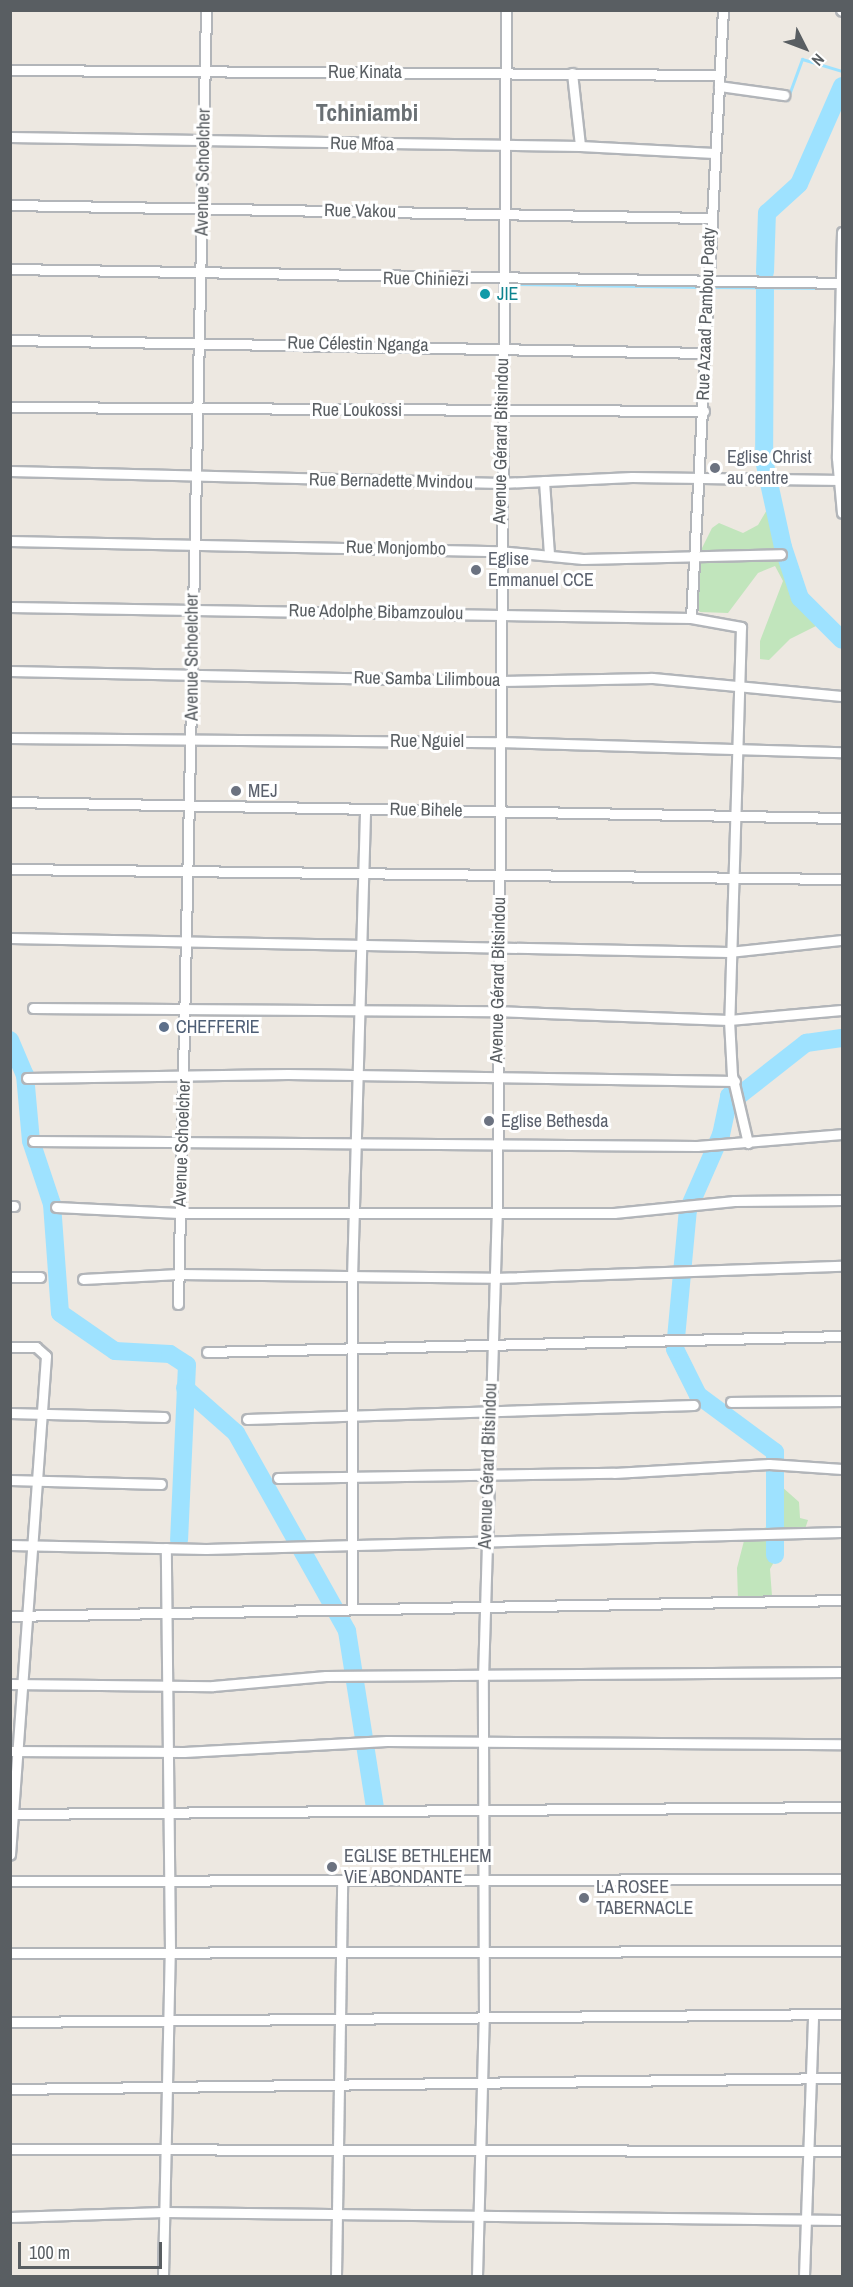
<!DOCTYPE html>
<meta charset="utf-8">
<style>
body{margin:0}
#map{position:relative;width:853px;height:2287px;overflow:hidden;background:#ede8e1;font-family:"Archivo Narrow",sans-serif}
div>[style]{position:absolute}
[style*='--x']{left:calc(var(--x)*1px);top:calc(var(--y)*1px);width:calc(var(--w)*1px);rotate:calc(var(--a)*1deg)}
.green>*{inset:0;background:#c1e5bc}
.stream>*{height:3px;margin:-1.5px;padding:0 1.5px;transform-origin:1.5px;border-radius:1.5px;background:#9ee2ff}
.river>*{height:18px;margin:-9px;padding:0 9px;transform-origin:9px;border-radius:9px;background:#9ee2ff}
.roads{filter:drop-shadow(2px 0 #b2b5b9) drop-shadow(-2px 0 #b2b5b9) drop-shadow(0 2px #b2b5b9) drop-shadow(0 -2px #b2b5b9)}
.minor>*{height:9px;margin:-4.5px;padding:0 4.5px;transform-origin:4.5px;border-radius:4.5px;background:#fff}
.dots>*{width:16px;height:16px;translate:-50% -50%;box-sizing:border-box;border:3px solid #fff;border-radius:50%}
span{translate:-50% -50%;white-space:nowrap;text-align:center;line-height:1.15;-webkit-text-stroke:6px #fff;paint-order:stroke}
.street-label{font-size:18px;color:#595e62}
.culture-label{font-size:18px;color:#0d838f}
.left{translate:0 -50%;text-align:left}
.worship-label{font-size:18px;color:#5b616d}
.service-label{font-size:18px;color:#4e5e75}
.district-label{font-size:24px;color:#6a7074;font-weight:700}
.frame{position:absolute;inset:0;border:12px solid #595e62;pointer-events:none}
.north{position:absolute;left:775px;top:18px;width:60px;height:60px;-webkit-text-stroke:4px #fff;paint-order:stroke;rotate:132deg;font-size:16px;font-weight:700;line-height:24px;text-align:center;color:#595e62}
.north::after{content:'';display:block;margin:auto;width:21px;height:27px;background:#595e62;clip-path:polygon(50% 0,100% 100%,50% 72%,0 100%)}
.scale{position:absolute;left:18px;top:2242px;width:144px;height:27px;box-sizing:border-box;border:3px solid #595e62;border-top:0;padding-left:8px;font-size:18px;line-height:21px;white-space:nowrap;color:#595e62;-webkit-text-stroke:4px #fff;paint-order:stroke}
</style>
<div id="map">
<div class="green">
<div style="clip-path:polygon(768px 508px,799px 596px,816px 616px,816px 626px,790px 639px,769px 660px,760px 659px,760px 641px,783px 581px,775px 566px,758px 573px,728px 613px,700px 612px,687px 599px,694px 564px,712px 528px,719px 523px,743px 533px,758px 525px)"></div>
<div style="clip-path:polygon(781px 1486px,799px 1502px,800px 1518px,808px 1520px,804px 1532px,783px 1532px,771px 1545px,777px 1557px,770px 1569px,772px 1596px,738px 1600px,737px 1568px,746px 1533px,778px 1524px,770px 1487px)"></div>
</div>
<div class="stream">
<div style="--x:787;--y:100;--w:44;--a:-69.9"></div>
<div style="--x:802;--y:59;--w:42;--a:16.7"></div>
<div style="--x:517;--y:284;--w:186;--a:0.9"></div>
<div style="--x:711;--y:287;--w:126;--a:0.5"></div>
<div style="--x:10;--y:933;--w:13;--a:4"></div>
</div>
<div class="river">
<div style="--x:765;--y:272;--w:59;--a:-88.1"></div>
<div style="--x:767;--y:213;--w:43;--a:-42.2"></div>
<div style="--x:799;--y:184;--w:107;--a:-66.3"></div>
<div style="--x:765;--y:286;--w:174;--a:90.3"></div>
<div style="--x:764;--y:460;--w:89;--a:77.7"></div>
<div style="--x:783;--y:547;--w:54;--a:71.6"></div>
<div style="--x:800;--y:598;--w:59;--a:45"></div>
<div style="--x:10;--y:1040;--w:38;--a:67"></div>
<div style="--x:25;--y:1075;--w:66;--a:84.8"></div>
<div style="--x:31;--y:1141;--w:66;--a:71.6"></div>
<div style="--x:52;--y:1204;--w:109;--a:85.8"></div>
<div style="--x:60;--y:1313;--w:67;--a:34.6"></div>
<div style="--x:115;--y:1351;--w:55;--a:3.1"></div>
<div style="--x:170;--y:1354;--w:20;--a:33"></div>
<div style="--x:187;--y:1365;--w:175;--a:92.6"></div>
<div style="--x:185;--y:1388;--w:68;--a:41.4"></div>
<div style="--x:236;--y:1433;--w:227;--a:60.7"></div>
<div style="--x:347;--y:1631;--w:178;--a:81"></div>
<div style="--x:775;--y:1555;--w:103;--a:-90"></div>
<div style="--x:775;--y:1452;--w:96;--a:-143.5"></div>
<div style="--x:698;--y:1395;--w:51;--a:-116.6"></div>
<div style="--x:675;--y:1349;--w:140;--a:-84.7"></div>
<div style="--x:688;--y:1210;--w:82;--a:-66.3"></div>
<div style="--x:721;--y:1135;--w:40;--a:-78"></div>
<div style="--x:729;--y:1096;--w:12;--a:-9"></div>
<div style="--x:741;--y:1094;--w:83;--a:-38.1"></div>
<div style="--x:806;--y:1043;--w:36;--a:-8"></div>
</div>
<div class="roads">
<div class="minor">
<div style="--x:841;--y:10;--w:1;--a:45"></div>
<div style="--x:10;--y:70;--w:709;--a:0.4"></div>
<div style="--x:572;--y:73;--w:73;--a:83.7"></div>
<div style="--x:719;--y:86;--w:66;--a:7.9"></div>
<div style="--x:10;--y:137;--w:570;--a:0.9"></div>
<div style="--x:580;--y:146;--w:134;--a:3"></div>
<div style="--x:10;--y:205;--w:699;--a:1.07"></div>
<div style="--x:842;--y:232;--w:226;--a:91.3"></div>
<div style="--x:837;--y:458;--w:55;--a:84.8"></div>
<div style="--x:10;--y:269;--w:832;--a:0.96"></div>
<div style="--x:10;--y:340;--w:695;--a:1.07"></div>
<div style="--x:10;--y:407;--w:694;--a:0.33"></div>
<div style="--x:10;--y:471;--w:491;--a:1.4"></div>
<div style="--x:501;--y:483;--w:131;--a:-2.6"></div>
<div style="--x:632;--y:477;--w:210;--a:0.8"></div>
<div style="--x:544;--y:481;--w:74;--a:86.1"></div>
<div style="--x:10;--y:541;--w:489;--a:1.2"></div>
<div style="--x:499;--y:551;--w:84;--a:5.4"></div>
<div style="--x:583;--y:559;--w:198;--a:-1.4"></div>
<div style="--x:10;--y:607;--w:681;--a:0.93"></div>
<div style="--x:691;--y:618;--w:51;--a:10.2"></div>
<div style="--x:741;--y:627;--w:393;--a:91.7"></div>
<div style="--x:729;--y:1020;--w:55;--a:86.9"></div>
<div style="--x:732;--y:1075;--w:70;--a:76.8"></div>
<div style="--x:691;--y:618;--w:609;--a:-86.99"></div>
<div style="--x:10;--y:671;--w:488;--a:1.2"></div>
<div style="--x:498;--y:681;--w:154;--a:-1.1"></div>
<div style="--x:652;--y:678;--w:191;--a:5.4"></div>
<div style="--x:10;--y:738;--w:488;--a:0.5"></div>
<div style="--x:498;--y:742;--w:344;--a:1.7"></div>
<div style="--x:10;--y:802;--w:832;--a:1.1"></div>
<div style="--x:10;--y:869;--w:832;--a:0.69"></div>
<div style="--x:11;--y:938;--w:718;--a:1.12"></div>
<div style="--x:729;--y:952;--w:114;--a:-6.1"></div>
<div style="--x:33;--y:1008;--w:462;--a:0.4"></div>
<div style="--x:495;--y:1011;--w:234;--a:2.2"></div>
<div style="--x:729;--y:1020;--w:113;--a:-5.1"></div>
<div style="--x:27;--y:1078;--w:261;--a:-0.9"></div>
<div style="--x:288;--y:1074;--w:447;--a:0.9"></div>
<div style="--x:33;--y:1141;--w:664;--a:0.43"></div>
<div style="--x:697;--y:1146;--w:145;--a:-4.7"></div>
<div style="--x:10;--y:1206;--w:4;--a:0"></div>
<div style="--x:56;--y:1207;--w:123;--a:2.8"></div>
<div style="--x:179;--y:1213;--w:435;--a:0"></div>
<div style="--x:614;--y:1213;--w:121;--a:-5.7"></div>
<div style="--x:734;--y:1201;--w:108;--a:-0.5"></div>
<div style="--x:10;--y:1277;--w:30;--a:0"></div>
<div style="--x:83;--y:1279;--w:96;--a:-3"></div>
<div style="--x:179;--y:1274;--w:314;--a:0.7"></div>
<div style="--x:493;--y:1278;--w:349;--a:-2"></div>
<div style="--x:178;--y:1304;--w:1294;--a:-88.76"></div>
<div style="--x:10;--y:1347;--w:26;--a:0"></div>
<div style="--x:36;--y:1347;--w:13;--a:42"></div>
<div style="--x:46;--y:1356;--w:500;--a:94.13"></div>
<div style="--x:207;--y:1352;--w:635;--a:-1.44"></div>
<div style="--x:731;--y:1402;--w:111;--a:-0.5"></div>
<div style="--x:10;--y:1413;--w:154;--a:1.5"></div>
<div style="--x:247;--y:1419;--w:447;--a:-1.8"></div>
<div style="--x:278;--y:1478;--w:336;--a:-0.9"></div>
<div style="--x:614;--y:1473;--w:155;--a:-3.3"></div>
<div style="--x:769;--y:1464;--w:73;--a:3.9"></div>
<div style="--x:10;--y:1480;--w:151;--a:1.5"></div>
<div style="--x:10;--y:1545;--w:196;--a:1.2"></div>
<div style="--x:206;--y:1549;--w:636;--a:-1.53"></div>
<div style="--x:352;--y:1608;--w:330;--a:-90"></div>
<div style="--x:352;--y:1278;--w:469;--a:-88.4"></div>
<div style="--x:10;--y:1616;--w:832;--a:-1.1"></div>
<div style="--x:10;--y:1684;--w:203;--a:0.6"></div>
<div style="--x:213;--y:1686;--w:113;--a:-5.1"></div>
<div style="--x:326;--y:1676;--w:516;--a:-0.44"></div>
<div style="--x:10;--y:1751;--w:174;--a:0.3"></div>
<div style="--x:184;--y:1752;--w:203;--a:-3.1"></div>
<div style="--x:387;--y:1741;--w:455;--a:0.4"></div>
<div style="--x:10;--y:1814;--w:832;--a:-0.48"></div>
<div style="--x:10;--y:1881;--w:832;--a:-0.14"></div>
<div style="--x:10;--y:1953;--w:832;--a:-0.14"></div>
<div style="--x:10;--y:2022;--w:832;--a:-0.55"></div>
<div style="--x:10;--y:2089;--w:832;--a:-0.76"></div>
<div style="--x:10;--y:2149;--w:832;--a:0.14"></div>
<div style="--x:10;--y:2217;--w:154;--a:-1.9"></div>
<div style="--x:164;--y:2212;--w:678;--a:0.68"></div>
<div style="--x:163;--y:2276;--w:327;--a:-88.8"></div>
<div style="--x:170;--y:1949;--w:401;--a:-90.6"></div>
<div style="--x:336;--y:2276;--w:393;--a:-89.1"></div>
<div style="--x:477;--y:2276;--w:259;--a:-88.5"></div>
<div style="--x:484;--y:2017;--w:339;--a:-90.2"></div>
<div style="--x:483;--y:1678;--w:466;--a:-88.3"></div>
<div style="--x:497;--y:1212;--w:1202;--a:-89.57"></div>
<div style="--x:804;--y:2276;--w:262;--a:-88"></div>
</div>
</div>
<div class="dots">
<div style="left:485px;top:294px;background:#0f9aa8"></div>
<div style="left:715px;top:468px;background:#6b7280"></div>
<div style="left:476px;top:570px;background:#6b7280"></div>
<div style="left:236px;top:791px;background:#6b7280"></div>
<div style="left:164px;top:1027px;background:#5c6f8a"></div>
<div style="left:489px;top:1121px;background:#6b7280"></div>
<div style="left:332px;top:1867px;background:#6b7280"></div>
<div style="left:584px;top:1898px;background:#6b7280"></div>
</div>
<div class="street-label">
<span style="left:365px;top:72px">Rue Kinata</span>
<span style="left:362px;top:144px;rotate:1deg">Rue Mfoa</span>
<span style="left:203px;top:172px;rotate:-89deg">Avenue Schoelcher</span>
<span style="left:360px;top:211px;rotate:1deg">Rue Vakou</span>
<span style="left:426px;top:279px;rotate:1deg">Rue Chiniezi</span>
<span style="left:706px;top:314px;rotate:-88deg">Rue Azaad Pambou Poaty</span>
<span style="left:358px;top:344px;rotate:1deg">Rue Célestin Nganga</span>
<span style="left:357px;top:410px">Rue Loukossi</span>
<span style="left:501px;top:441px;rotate:-89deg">Avenue Gérard Bitsindou</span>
<span style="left:391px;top:481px;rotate:1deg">Rue Bernadette Mvindou</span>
<span style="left:396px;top:548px;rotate:1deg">Rue Monjombo</span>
<span style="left:376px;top:612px;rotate:1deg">Rue Adolphe Bibamzoulou</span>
<span style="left:192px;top:657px;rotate:-90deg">Avenue Schoelcher</span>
<span style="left:427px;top:679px;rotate:1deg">Rue Samba Lilimboua</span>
<span style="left:427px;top:741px">Rue Nguiel</span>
<span style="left:426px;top:810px;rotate:1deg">Rue Bihele</span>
<span style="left:498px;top:980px;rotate:-89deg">Avenue Gérard Bitsindou</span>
<span style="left:182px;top:1143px;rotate:-88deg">Avenue Schoelcher</span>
<span style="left:488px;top:1466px;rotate:-88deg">Avenue Gérard Bitsindou</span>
</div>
<div class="culture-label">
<span class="left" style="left:497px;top:294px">JIE</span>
</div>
<div class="worship-label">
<span class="left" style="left:727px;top:468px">Eglise Christ<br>au centre</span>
<span class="left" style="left:488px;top:570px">Eglise<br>Emmanuel CCE</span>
<span class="left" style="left:248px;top:791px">MEJ</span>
<span class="left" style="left:501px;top:1121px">Eglise Bethesda</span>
<span class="left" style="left:344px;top:1867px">EGLISE BETHLEHEM<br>ViE ABONDANTE</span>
<span class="left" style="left:596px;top:1898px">LA ROSEE<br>TABERNACLE</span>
</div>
<div class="service-label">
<span class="left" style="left:176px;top:1027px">CHEFFERIE</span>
</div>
<div class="district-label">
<span style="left:367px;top:113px">Tchiniambi</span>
</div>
<div class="frame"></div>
<div class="north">N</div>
<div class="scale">100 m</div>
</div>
